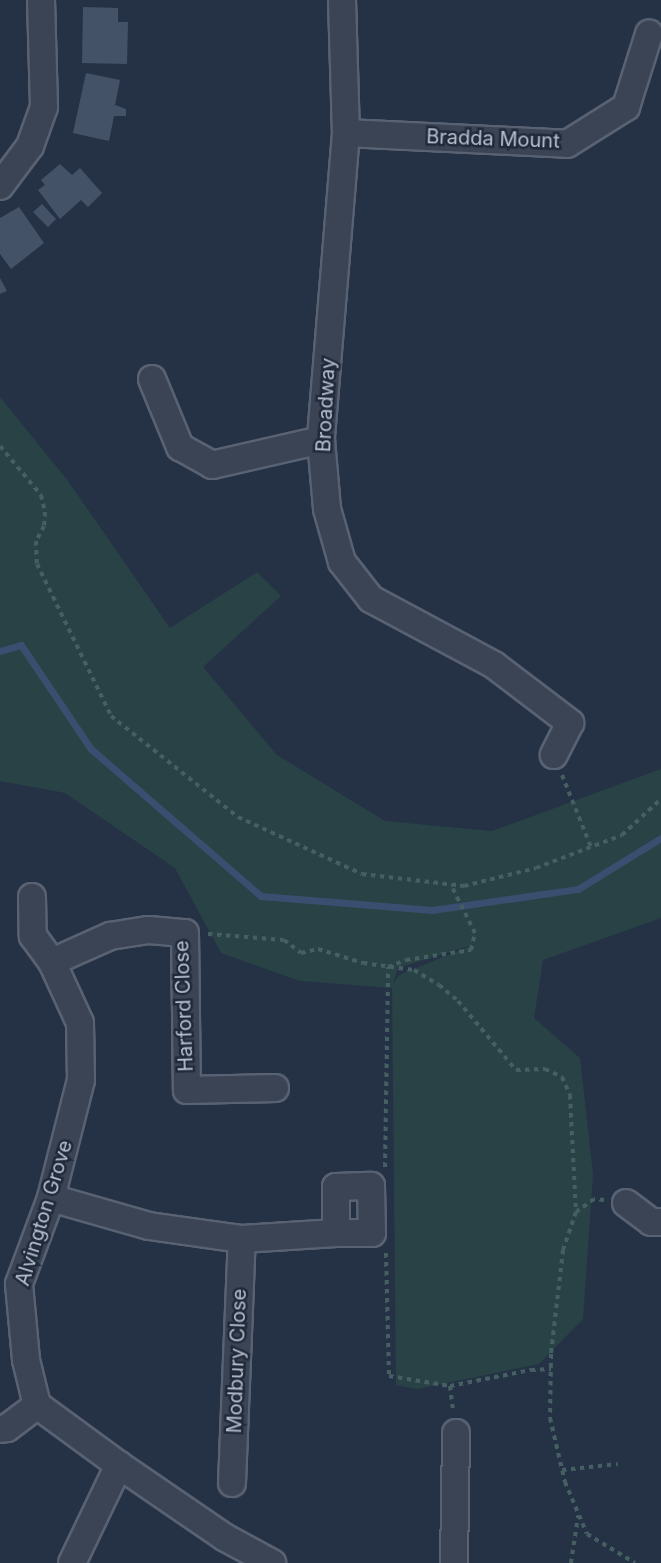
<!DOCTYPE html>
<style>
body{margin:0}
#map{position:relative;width:661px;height:1563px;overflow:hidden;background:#253246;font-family:Inter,sans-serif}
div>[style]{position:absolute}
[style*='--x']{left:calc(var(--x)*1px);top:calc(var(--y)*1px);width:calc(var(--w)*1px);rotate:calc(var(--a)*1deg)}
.green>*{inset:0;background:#284246}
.stream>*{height:7px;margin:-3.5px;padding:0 3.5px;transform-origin:3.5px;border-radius:3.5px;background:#3a4e6f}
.building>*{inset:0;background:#445268}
.path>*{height:4px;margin-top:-2px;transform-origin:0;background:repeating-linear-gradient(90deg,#465f62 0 4.5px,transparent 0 9px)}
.roads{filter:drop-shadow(2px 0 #596272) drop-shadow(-2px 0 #596272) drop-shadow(0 2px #596272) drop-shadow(0 -2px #596272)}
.street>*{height:26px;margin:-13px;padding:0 13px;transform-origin:13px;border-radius:13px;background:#3a4455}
span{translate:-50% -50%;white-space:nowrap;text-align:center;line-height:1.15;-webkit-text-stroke:5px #1f293a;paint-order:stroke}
.street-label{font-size:20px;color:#b8c0ce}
</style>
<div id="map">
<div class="green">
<div style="clip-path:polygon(evenodd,0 397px,68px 481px,170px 628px,257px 572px,281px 596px,203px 667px,277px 755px,385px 821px,492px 831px,661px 769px,661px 918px,543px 960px,534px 1018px,580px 1058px,593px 1174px,583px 1319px,539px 1364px,417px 1389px,396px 1385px,392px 988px,300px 981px,221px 953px,175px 868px,65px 793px,0 781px,0 397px,475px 944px,399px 975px,393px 984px,398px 968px,475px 944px)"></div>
</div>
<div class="stream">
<div style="--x:0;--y:651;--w:22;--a:-16"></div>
<div style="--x:21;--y:645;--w:125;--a:56.1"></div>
<div style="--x:91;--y:749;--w:225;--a:40.9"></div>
<div style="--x:261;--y:896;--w:172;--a:4.7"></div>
<div style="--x:432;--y:910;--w:148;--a:-8.2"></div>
<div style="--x:578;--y:889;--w:97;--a:-31.6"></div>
</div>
<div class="building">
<div style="clip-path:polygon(83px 7px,118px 8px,118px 22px,128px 22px,127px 64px,82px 63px)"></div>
<div style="clip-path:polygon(86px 73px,120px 80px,115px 105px,126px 109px,126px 116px,114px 116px,109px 141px,73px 133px)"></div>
<div style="clip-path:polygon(60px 164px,72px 175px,80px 168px,102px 193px,88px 207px,81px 200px,60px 219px,38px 190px,45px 185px,41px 180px)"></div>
<div style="clip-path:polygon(42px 204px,56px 219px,48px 227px,33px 212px)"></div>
<div style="clip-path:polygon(19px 207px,44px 243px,11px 269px,0 254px,0 218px)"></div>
<div style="clip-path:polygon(0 278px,7px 291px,0 294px)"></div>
</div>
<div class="path">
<div style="--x:0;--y:446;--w:64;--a:50.1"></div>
<div style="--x:41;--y:495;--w:17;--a:77"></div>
<div style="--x:45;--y:512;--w:14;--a:94"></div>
<div style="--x:44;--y:526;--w:17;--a:118"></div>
<div style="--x:36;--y:541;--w:23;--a:88"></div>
<div style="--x:37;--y:564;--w:169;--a:64"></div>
<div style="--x:111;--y:716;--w:162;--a:38.5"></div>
<div style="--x:238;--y:817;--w:136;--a:24.7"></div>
<div style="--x:362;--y:874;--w:103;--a:6.7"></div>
<div style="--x:464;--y:886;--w:74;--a:-14"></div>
<div style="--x:536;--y:868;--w:92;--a:-21"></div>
<div style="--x:622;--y:835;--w:53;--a:-42.7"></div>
<div style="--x:562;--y:775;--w:78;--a:68.1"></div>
<div style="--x:208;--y:934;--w:76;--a:4.5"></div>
<div style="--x:284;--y:940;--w:21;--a:37"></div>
<div style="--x:301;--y:953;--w:17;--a:-13"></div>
<div style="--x:318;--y:949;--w:47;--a:17.3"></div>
<div style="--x:363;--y:963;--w:51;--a:7.8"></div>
<div style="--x:414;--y:970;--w:29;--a:31"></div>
<div style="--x:439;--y:985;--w:25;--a:40"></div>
<div style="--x:458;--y:1001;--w:90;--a:50"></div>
<div style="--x:516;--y:1070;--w:29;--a:-2"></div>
<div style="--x:545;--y:1069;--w:19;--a:25"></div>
<div style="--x:562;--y:1077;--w:20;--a:66"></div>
<div style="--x:570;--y:1095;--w:117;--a:87.1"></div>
<div style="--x:385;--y:1167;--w:200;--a:-89.1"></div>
<div style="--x:388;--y:967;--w:19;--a:-21"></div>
<div style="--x:406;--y:960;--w:66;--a:-8.7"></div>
<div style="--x:471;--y:950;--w:17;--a:-77"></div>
<div style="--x:475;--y:933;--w:54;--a:-116.6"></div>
<div style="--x:604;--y:1200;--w:10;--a:-174"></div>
<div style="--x:594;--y:1199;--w:22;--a:144"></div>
<div style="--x:576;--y:1212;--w:40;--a:108.9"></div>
<div style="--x:563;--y:1250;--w:105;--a:96.6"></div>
<div style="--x:551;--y:1354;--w:64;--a:90.9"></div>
<div style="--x:550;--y:1418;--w:66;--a:76.8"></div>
<div style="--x:565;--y:1482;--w:56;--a:67.1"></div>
<div style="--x:587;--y:1534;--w:56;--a:31.1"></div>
<div style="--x:386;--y:1253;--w:123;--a:88.6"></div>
<div style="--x:389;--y:1376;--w:62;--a:9.3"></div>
<div style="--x:450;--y:1386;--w:83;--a:-11.2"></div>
<div style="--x:531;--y:1370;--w:20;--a:-3"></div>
<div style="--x:450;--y:1386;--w:26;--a:83"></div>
<div style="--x:562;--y:1470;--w:56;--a:-6.1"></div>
<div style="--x:571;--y:1563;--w:48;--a:-81.5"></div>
</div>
<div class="roads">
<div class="street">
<div style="--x:342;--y:0;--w:133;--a:88.3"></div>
<div style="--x:346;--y:133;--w:308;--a:94.7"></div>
<div style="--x:321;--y:440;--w:69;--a:85"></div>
<div style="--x:327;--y:509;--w:55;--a:74.2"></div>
<div style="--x:342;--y:562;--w:47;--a:51.9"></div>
<div style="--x:371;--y:599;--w:140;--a:28.2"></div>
<div style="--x:494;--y:665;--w:96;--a:37.3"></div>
<div style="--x:570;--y:723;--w:36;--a:117"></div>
<div style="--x:346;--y:133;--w:221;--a:2.8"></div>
<div style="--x:567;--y:144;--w:70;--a:-32.1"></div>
<div style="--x:626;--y:107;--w:77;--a:-72.5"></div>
<div style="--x:0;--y:186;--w:50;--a:-53.1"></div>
<div style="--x:30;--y:146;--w:41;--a:-70.3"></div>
<div style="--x:44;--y:107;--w:107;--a:-91.6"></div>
<div style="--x:152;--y:379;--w:74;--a:67.6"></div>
<div style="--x:180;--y:447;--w:37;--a:29"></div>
<div style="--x:212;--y:465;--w:112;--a:-12.9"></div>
<div style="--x:32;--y:897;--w:39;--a:89"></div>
<div style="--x:33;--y:936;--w:32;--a:54"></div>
<div style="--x:52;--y:962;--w:67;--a:65.3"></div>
<div style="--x:80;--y:1023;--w:57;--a:89"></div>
<div style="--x:81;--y:1080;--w:122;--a:104.3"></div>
<div style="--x:51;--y:1198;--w:92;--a:110.4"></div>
<div style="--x:19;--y:1284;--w:76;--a:84.7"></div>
<div style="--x:26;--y:1360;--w:46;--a:76.3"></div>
<div style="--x:37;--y:1405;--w:102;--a:36.2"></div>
<div style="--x:52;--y:962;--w:64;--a:-24.1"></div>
<div style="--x:110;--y:936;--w:39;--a:-9"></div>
<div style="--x:149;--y:930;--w:36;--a:5"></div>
<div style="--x:185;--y:933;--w:157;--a:89.3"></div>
<div style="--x:187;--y:1090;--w:88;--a:-1.3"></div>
<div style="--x:51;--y:1198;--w:102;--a:15.9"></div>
<div style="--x:149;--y:1226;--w:94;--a:8"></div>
<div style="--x:242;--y:1239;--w:94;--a:-3.7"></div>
<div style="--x:336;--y:1233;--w:46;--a:-90"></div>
<div style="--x:336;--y:1187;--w:35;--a:-2"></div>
<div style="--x:371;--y:1186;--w:47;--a:88.8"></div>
<div style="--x:372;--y:1233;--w:36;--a:180"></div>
<div style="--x:626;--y:1203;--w:31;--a:37"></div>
<div style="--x:651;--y:1222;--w:10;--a:0"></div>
<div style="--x:0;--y:1429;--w:7;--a:-8"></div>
<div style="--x:7;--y:1428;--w:38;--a:-37"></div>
<div style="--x:232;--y:1483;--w:244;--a:-87.7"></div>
<div style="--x:72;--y:1563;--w:109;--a:-64.4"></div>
<div style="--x:119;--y:1465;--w:127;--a:34.4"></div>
<div style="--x:224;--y:1537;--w:55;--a:28.4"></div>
<div style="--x:454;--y:1563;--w:130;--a:-89.1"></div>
</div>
</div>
<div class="street-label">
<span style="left:493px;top:139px;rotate:2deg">Bradda Mount</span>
<span style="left:326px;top:405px;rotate:-87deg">Broadway</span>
<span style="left:184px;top:1006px;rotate:-92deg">Harford Close</span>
<span style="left:44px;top:1213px;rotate:-73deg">Alvington Grove</span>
<span style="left:237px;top:1361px;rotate:-88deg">Modbury Close</span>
</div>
</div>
